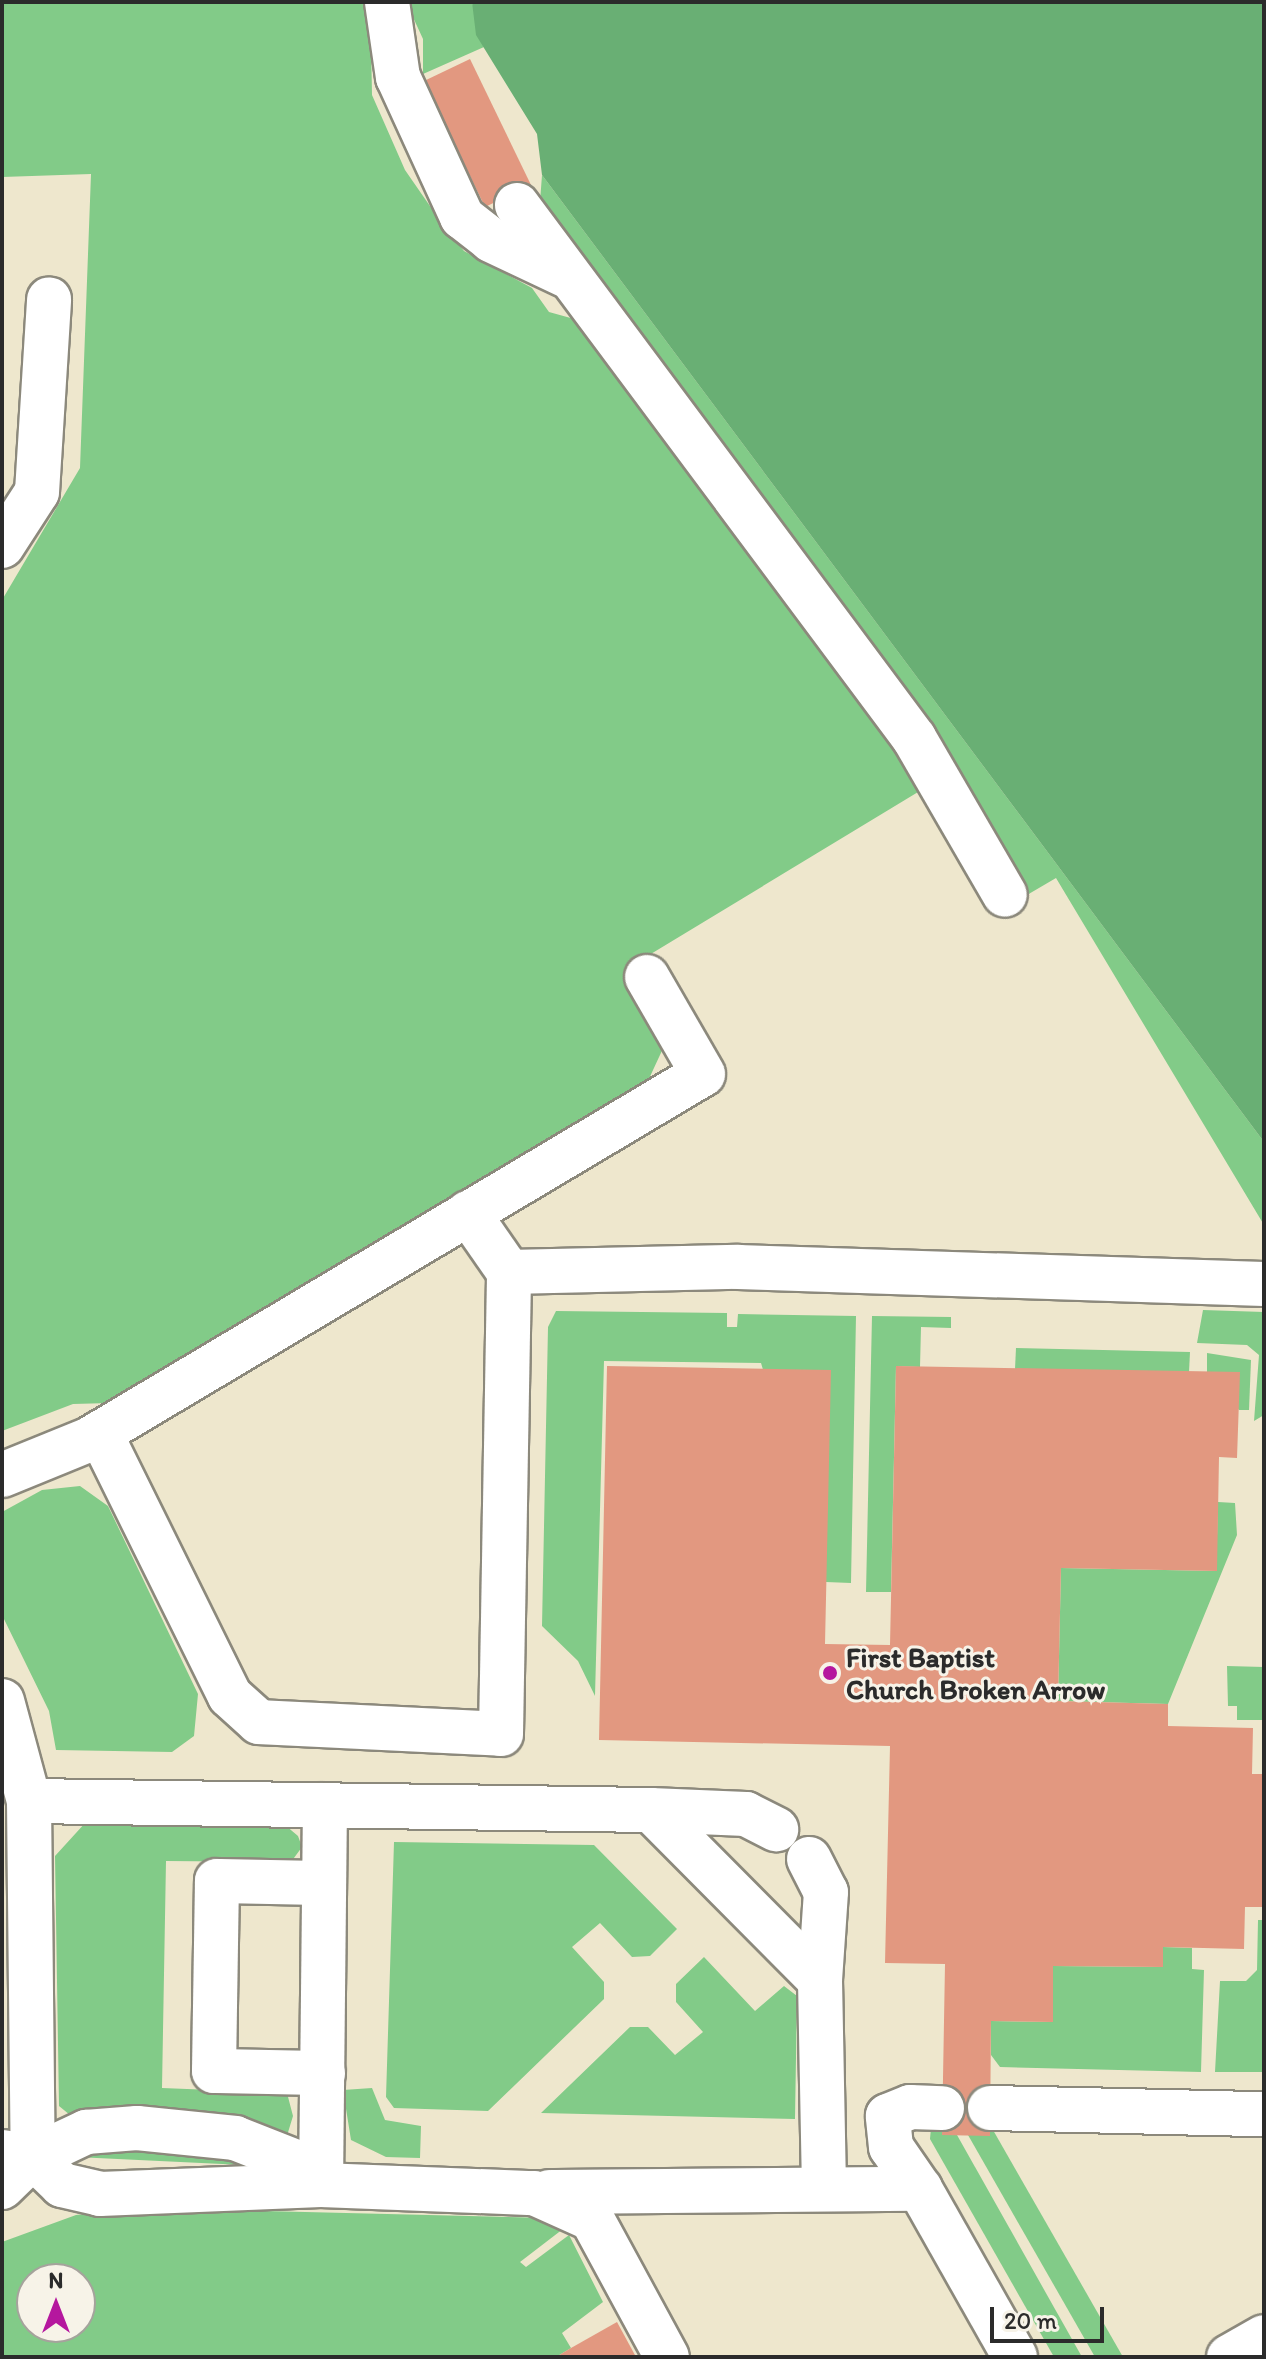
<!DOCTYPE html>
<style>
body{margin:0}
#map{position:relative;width:1266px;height:2359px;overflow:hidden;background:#eee7cd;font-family:Itim,sans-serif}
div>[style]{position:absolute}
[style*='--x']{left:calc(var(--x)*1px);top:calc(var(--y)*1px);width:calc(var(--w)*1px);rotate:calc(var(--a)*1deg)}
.green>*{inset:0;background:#82cb88}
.forest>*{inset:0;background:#69af74}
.building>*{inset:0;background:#e29880}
.roads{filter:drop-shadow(2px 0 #8c897c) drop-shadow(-2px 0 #8c897c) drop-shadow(0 2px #8c897c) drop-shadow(0 -2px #8c897c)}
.minor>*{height:44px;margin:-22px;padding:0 22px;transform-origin:22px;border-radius:22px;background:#fff}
.dots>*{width:22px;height:22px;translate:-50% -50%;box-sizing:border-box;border:4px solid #f7f3e8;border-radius:50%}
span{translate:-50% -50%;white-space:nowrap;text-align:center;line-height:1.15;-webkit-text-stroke:6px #f7f3e8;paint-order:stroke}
.poi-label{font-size:28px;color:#2b2b2b;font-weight:700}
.left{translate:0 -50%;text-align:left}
.frame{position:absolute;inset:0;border:4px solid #2b2b2b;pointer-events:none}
.north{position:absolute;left:16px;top:2263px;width:80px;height:80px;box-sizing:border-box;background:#f7f3e8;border:2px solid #a5a39c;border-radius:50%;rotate:0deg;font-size:22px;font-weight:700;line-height:32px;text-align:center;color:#2b2b2b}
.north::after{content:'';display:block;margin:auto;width:28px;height:36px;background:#b5179e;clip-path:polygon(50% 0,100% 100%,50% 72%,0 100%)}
.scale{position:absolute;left:990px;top:2307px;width:114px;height:36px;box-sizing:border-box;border:4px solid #2b2b2b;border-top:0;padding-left:10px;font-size:24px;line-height:28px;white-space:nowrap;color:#2b2b2b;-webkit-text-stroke:6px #f7f3e8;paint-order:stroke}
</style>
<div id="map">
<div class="green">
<div style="clip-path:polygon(2px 2px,372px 2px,378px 32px,371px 42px,372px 95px,405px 170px,441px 222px,464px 251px,532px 288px,549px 312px,585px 322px,928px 786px,626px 969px,666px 1042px,647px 1083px,110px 1403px,73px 1404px,2px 1431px,2px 600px,80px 468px,91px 174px,2px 177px)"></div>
<div style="clip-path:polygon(406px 2px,472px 2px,484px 47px,423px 74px,423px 39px)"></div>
<div style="clip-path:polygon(542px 175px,1264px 1142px,1264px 1225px,1056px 878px,1027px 895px,932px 748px,540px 202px)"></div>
<div style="clip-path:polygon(1203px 1310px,1264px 1312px,1264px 1415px,1254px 1421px,1259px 1355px,1247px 1345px,1197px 1343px)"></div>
<div style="clip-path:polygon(556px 1311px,727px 1313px,727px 1327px,737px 1327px,738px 1314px,856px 1316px,851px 1583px,826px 1582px,761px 1363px,604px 1361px,595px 1696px,578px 1661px,542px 1626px,548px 1327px)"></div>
<div style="clip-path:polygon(872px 1316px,951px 1317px,951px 1328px,921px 1327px,920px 1367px,896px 1366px,891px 1592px,866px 1592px)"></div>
<div style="clip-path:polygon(1016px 1348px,1190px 1352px,1189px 1372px,1015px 1369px)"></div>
<div style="clip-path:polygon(1207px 1353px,1251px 1360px,1249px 1410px,1239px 1410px,1207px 1372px)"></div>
<div style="clip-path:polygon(80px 1486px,108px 1506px,198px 1694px,194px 1736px,172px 1752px,56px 1750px,49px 1711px,2px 1615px,2px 1512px,42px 1490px)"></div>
<div style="clip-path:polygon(1218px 1502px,1235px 1503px,1237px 1535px,1168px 1704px,1058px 1701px,1061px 1568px,1216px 1571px)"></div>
<div style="clip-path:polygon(1227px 1666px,1264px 1667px,1264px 1760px,1263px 1720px,1237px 1720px,1237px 1706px,1228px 1706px)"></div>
<div style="clip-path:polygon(86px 1822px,285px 1825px,298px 1836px,302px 1847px,291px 1862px,166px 1861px,162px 2088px,287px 2093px,293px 2116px,286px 2139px,70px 2115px,59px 2106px,55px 1856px)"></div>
<div style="clip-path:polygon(394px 1842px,594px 1845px,677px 1929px,650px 1956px,632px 1957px,600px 1923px,572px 1947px,604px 1982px,604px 1999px,488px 2111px,394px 2108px,386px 2097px)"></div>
<div style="clip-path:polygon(1258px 1920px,1264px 1920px,1264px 2072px,1215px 2072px,1220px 1981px,1246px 1981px,1257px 1970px)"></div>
<div style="clip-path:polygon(1163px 1947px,1192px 1948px,1192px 1969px,1204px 1970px,1201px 2072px,1000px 2067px,991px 2055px,991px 2021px,1053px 2022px,1053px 1966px,1162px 1967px)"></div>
<div style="clip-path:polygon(704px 1957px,755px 2011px,784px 1986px,797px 1996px,795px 2119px,541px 2113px,630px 2027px,648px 2027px,675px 2055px,703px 2032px,676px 2002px,676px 1984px)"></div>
<div style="clip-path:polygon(372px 2088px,385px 2120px,421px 2126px,420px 2158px,386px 2157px,351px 2140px,343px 2090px)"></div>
<div style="clip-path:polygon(942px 2127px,957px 2135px,1082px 2357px,1054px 2357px,930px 2139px,931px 2128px)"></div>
<div style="clip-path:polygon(993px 2130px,1123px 2357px,1095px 2357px,968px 2135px)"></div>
<div style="clip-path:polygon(91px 2147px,218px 2154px,243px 2165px,76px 2157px)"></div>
<div style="clip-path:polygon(evenodd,137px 2208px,548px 2218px,563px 2229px,520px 2262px,526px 2267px,569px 2235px,603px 2302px,562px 2333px,571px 2348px,556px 2357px,2px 2357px,2px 2242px,76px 2215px,137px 2208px,32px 2279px,80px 2279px,80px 2327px,32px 2327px,32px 2279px)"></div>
</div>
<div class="forest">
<div style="clip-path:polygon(472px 2px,1264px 2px,1264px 1142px,542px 175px,537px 134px,476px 35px)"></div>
</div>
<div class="building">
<div style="clip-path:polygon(470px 59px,531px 185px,485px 207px,424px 81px)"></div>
<div style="clip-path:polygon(607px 1366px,831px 1370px,825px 1644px,890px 1645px,896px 1366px,1240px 1372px,1237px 1458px,1219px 1457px,1217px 1571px,1061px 1568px,1058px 1701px,1168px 1704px,1168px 1726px,1253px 1728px,1252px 1774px,1264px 1774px,1264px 1907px,1245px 1907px,1244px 1949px,1163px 1947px,1163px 1967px,1053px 1966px,1053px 2022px,991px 2021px,990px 2136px,942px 2135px,945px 1964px,885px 1963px,890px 1746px,599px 1740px)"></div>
<div style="clip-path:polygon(617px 2322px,636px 2357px,556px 2357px,571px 2348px)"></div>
</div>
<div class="roads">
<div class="minor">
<div style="--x:387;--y:2;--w:76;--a:81.7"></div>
<div style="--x:398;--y:77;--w:154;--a:65.4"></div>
<div style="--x:462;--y:217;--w:37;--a:38"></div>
<div style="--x:491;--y:240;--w:82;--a:25.3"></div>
<div style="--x:517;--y:205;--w:665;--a:53.32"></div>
<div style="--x:914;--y:738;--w:181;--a:59.9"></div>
<div style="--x:2;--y:546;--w:64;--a:-57.1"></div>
<div style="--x:37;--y:492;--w:193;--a:-86.4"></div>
<div style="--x:468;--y:1213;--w:72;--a:55.2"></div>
<div style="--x:100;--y:1433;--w:293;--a:63.7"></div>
<div style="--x:230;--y:1696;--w:39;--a:42"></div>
<div style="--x:259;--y:1722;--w:242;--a:2.8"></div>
<div style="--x:501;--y:1734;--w:462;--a:-89"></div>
<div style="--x:509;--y:1272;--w:229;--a:-1.3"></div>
<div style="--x:738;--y:1267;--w:526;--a:1.85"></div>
<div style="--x:2;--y:1475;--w:95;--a:-22.2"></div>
<div style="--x:90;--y:1439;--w:713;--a:-30.77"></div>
<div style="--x:703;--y:1074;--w:112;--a:-120"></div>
<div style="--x:2;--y:1701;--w:104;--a:74.9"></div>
<div style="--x:29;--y:1801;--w:356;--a:89.4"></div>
<div style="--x:29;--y:1801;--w:622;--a:0.83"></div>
<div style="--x:651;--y:1810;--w:240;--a:45.2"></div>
<div style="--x:820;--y:1980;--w:209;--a:88.9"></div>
<div style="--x:651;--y:1810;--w:95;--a:2.4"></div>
<div style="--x:746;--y:1814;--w:34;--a:27"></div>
<div style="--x:809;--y:1859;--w:37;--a:63"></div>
<div style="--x:826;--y:1892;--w:88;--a:93.9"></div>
<div style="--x:323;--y:2073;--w:109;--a:-178.9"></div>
<div style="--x:214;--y:2071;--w:190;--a:-89.1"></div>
<div style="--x:217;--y:1881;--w:106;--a:1.1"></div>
<div style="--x:990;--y:2108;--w:274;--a:1.3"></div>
<div style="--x:2;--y:2152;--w:31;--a:9"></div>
<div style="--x:33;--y:2157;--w:40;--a:44"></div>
<div style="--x:62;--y:2185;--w:39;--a:13"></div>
<div style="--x:100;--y:2194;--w:221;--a:-2.3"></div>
<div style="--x:321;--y:2185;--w:213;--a:2.2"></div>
<div style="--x:534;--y:2193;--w:64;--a:24.1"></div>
<div style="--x:592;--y:2219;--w:157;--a:61.5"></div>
<div style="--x:321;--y:2185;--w:380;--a:-89.4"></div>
<div style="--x:2;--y:2187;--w:43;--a:-44.1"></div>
<div style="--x:33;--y:2157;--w:59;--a:-25.3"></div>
<div style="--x:86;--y:2132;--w:51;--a:-4.5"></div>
<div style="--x:137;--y:2128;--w:99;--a:5.8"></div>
<div style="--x:235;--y:2138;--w:71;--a:21.5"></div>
<div style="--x:301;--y:2164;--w:29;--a:46"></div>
<div style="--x:920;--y:2189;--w:193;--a:60.5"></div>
<div style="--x:549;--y:2192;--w:371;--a:-0.5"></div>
<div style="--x:920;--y:2189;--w:51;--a:-124.6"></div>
<div style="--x:891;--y:2147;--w:31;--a:-96"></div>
<div style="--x:888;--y:2116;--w:24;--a:-22"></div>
<div style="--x:910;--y:2107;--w:32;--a:2"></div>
<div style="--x:1229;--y:2357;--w:40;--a:-29.7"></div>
</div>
</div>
<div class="dots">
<div style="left:830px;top:1673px;background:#b5179e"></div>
</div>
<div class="poi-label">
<span class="left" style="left:846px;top:1673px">First Baptist<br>Church Broken Arrow</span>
</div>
<div class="frame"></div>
<div class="north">N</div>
<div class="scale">20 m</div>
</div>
